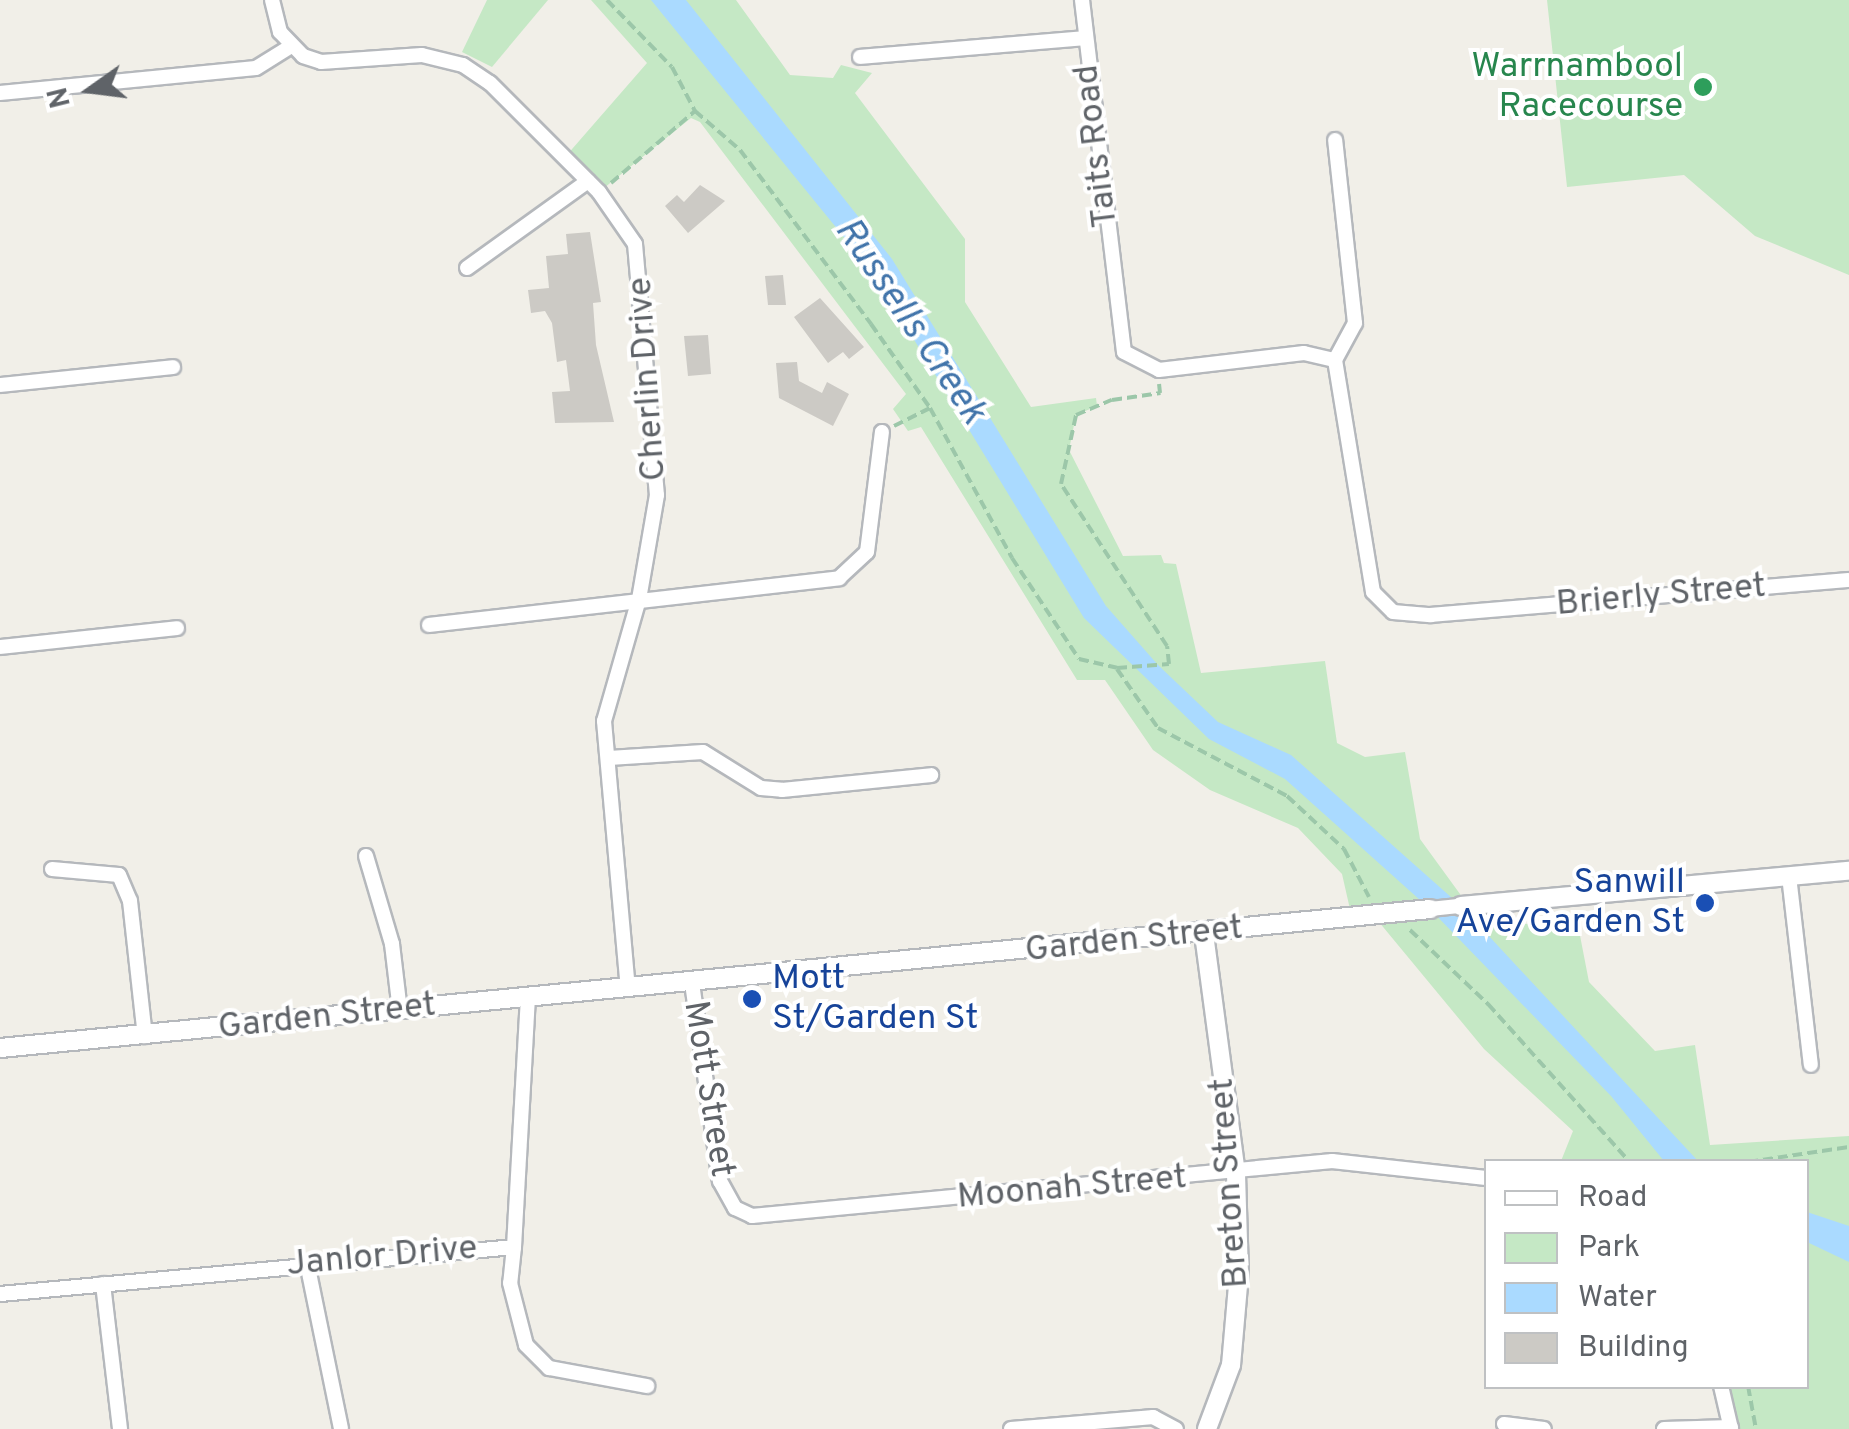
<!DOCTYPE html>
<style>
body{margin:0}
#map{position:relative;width:1849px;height:1429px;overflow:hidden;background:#f1efe8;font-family:Overpass,sans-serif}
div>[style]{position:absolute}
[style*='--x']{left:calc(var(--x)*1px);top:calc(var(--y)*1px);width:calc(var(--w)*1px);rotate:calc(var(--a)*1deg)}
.green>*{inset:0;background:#c5e8c5}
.water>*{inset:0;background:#aadaff}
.building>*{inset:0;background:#cccac5}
.path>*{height:4px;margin-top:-2px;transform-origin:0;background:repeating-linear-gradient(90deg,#9cc7a9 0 10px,transparent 0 15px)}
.roads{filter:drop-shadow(2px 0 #b5b8bc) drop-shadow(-2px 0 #b5b8bc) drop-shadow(0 2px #b5b8bc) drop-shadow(0 -2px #b5b8bc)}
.minor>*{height:14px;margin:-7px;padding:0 7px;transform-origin:7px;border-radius:7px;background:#fff}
.tertiary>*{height:18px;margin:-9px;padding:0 9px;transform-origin:9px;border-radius:9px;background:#fff}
.dots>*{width:28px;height:28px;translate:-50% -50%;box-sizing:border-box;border:5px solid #fff;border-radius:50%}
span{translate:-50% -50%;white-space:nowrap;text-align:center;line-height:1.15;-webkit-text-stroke:8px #fff;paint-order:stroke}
.leisure-label{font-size:35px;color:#27864d}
.right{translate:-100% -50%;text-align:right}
.street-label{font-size:35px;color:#5f6368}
.transit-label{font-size:35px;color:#164399}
.left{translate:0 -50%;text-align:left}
.water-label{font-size:38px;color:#4174aa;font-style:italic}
.legend{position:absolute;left:1484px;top:1159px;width:325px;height:230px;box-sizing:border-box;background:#fff;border:2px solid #bfc1c3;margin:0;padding:12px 18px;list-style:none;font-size:30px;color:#5f6368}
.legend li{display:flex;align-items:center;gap:20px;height:50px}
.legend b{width:50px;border:2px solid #bfc1c3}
.north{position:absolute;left:40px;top:40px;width:100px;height:100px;-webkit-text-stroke:8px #fff;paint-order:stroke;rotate:256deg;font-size:28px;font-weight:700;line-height:40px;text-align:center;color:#5f6368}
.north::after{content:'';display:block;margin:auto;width:35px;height:45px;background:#5f6368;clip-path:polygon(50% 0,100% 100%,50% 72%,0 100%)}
</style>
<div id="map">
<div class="green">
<div style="clip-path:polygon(487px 0,548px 0,492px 67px,462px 52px)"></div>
<div style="clip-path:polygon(591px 0,736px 0,790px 75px,833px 78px,841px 65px,872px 73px,855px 93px,965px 239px,965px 302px,1031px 407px,1096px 398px,1097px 406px,1076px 415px,1069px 450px,1123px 556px,1161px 555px,1164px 563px,1176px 564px,1201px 673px,1325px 661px,1337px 743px,1365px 757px,1405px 752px,1420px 839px,1468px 905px,1448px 907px,1474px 928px,1577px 920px,1589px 982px,1655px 1051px,1695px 1045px,1710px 1145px,1849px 1136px,1849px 1429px,1731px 1429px,1721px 1387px,1806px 1386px,1806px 1162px,1561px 1161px,1573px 1131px,1484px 1049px,1374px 916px,1352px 918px,1342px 874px,1298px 828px,1210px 790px,1153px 750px,1105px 680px,1077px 680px,921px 427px,908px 431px,893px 409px,906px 394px,700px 122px,691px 118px,599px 192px,566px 156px,647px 63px)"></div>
<div style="clip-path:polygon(1547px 0,1849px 0,1849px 275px,1755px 236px,1684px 175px,1567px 187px)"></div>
</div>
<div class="water">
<div style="clip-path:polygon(651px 0,686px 0,892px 259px,1106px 606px,1158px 665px,1218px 722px,1291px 755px,1461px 906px,1698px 1161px,1664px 1161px,1611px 1096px,1430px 909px,1285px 779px,1209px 739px,1084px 618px,874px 274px)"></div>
<div style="clip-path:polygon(1807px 1212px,1849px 1226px,1849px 1262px,1807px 1242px)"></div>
</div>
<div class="building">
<div style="clip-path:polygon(700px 185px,725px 201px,688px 233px,665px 206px,677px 195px,684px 202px)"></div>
<div style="clip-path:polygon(590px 232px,601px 302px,593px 303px,596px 345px,614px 422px,555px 423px,552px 392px,570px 391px,566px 360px,557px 362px,552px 323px,545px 311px,531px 313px,528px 290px,549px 288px,546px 256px,568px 254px,566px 234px)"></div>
<div style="clip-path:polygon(783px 275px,786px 305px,768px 305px,765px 276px)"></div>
<div style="clip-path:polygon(820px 298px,864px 347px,849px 359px,843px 352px,828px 363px,794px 317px)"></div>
<div style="clip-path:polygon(708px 335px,711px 374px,688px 376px,684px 336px)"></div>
<div style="clip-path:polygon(797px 362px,799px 381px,822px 393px,827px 382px,849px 394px,833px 426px,779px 398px,776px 363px)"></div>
</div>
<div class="path">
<div style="--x:607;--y:0;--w:93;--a:45.9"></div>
<div style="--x:672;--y:67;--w:50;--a:62.4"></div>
<div style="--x:695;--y:111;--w:60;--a:40.9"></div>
<div style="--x:740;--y:150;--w:218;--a:53"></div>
<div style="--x:871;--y:324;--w:103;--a:54.9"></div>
<div style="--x:930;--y:408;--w:171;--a:61.3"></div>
<div style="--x:1012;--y:558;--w:121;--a:56.4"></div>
<div style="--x:1079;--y:659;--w:39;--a:13"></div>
<div style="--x:1117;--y:668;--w:52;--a:-4.4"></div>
<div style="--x:1169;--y:664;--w:18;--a:-96"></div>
<div style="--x:1167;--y:646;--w:194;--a:-123.2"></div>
<div style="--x:1061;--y:484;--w:71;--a:-77.7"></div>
<div style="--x:1076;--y:415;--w:39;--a:-23"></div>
<div style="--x:1112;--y:400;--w:49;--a:-8.3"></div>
<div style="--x:1160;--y:393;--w:9;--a:-96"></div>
<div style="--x:611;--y:183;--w:111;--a:-40.6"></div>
<div style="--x:894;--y:426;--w:40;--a:-26.6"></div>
<div style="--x:1117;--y:669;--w:72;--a:55.2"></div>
<div style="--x:1158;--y:728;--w:146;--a:27.8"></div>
<div style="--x:1287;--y:796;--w:78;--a:42.9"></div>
<div style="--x:1344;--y:849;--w:54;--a:62.5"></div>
<div style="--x:1410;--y:930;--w:108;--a:43.5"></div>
<div style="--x:1488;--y:1004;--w:212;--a:48.1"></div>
<div style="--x:1748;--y:1162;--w:102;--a:-8.4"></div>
<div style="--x:1748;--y:1386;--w:44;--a:79.5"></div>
</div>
<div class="roads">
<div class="minor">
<div style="--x:272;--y:0;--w:33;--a:76"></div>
<div style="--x:280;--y:32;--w:33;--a:46"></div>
<div style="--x:303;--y:56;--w:19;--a:18"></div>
<div style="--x:321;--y:62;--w:101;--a:-4"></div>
<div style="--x:422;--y:55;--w:42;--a:13.7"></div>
<div style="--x:463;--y:65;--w:32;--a:34"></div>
<div style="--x:490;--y:83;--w:154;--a:45"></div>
<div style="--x:599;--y:192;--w:63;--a:55.3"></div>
<div style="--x:635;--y:244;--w:252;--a:85"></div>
<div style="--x:657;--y:495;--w:106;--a:99.8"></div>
<div style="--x:639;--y:599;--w:127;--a:106"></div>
<div style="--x:604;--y:721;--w:268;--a:84.9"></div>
<div style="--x:1082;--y:0;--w:354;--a:83.2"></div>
<div style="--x:1124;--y:352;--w:39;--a:27"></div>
<div style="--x:1159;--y:370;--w:146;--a:-6.7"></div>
<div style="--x:1304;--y:353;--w:32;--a:13"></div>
<div style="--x:860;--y:57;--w:226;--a:-4.8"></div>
<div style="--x:0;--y:93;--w:257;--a:-5.6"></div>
<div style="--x:256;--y:68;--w:39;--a:-32"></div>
<div style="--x:467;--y:268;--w:149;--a:-35.7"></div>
<div style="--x:1335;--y:360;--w:235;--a:80.7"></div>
<div style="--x:1373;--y:592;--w:28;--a:45"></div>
<div style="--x:1393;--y:612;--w:38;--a:5"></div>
<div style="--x:1431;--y:615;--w:419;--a:-4.8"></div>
<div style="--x:1335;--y:360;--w:42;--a:-61.6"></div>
<div style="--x:1355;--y:323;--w:184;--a:-96.2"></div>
<div style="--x:0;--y:385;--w:174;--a:-5.9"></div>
<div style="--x:429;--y:625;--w:413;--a:-6.5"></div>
<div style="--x:839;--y:578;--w:38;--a:-43"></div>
<div style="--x:867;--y:552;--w:121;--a:-82.9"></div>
<div style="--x:0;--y:647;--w:178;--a:-6.1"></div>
<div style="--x:609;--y:758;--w:94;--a:-3.7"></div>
<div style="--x:703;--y:752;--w:68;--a:31.8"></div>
<div style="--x:761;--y:788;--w:21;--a:5"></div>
<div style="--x:782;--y:790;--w:150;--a:-5.7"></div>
<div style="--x:366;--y:856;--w:92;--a:73.5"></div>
<div style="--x:392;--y:944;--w:67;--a:83.2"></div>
<div style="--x:52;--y:869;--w:67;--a:5.1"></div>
<div style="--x:119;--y:875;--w:28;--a:67"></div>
<div style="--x:130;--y:901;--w:136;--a:83.7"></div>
<div style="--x:1789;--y:876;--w:190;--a:83.4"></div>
<div style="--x:1430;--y:909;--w:31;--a:-6"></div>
<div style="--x:692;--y:983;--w:200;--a:82"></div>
<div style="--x:720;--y:1181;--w:31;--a:61"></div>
<div style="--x:735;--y:1208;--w:19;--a:25"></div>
<div style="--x:752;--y:1216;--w:583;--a:-5.42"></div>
<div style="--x:1332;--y:1161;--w:155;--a:6.3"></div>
<div style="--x:514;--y:1247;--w:36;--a:96"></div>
<div style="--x:510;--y:1283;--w:64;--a:75.5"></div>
<div style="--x:526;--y:1345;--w:33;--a:45"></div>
<div style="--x:549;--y:1368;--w:100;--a:10.4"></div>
<div style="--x:307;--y:1263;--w:169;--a:78.4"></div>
<div style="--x:103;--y:1284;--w:146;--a:83.3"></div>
<div style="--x:0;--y:1294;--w:516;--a:-5.22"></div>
<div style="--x:514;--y:1247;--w:251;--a:-86.8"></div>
<div style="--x:1721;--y:1386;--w:44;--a:76.9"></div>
<div style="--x:1504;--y:1424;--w:40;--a:7.1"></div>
<div style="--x:1011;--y:1429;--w:143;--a:-4.8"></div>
<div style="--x:1153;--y:1417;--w:26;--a:28"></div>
<div style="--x:1664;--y:1429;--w:67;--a:-1.7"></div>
</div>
<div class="tertiary">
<div style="--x:1461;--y:906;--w:390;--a:-5.2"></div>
<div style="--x:1204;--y:934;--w:242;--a:82.4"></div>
<div style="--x:1236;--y:1174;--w:100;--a:88.3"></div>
<div style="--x:1239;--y:1274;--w:91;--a:95"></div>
<div style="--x:1231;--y:1365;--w:68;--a:110.6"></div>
<div style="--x:0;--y:1048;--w:1437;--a:-5.55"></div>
</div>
</div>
<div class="dots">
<div style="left:1703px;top:87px;background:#2e9e5b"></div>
<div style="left:1705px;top:903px;background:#1a4fb4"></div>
<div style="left:752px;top:999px;background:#1a4fb4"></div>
</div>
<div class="leisure-label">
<span class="right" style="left:1683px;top:87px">Warrnambool<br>Racecourse</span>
</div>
<div class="street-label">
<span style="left:1097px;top:146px;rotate:-97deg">Taits Road</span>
<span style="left:648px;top:379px;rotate:-94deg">Cherlin Drive</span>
<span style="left:1661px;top:596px;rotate:-5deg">Brierly Street</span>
<span style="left:1134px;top:940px;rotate:-6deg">Garden Street</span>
<span style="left:327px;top:1017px;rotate:-6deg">Garden Street</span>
<span style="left:708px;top:1089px;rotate:81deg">Mott Street</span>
<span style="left:1230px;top:1183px;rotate:-94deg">Breton Street</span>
<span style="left:1072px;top:1188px;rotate:-5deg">Moonah Street</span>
<span style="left:382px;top:1257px;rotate:-5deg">Janlor Drive</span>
</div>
<div class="transit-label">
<span class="right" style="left:1685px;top:903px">Sanwill<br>Ave/Garden St</span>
<span class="left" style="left:772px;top:999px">Mott<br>St/Garden St</span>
</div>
<div class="water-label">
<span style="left:909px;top:322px;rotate:56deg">Russells Creek</span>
</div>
<ul class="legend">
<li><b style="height:12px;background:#fff"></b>Road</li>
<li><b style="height:28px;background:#c5e8c5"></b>Park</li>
<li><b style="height:28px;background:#aadaff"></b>Water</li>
<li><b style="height:28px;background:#cccac5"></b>Building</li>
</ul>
<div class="north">N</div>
</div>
